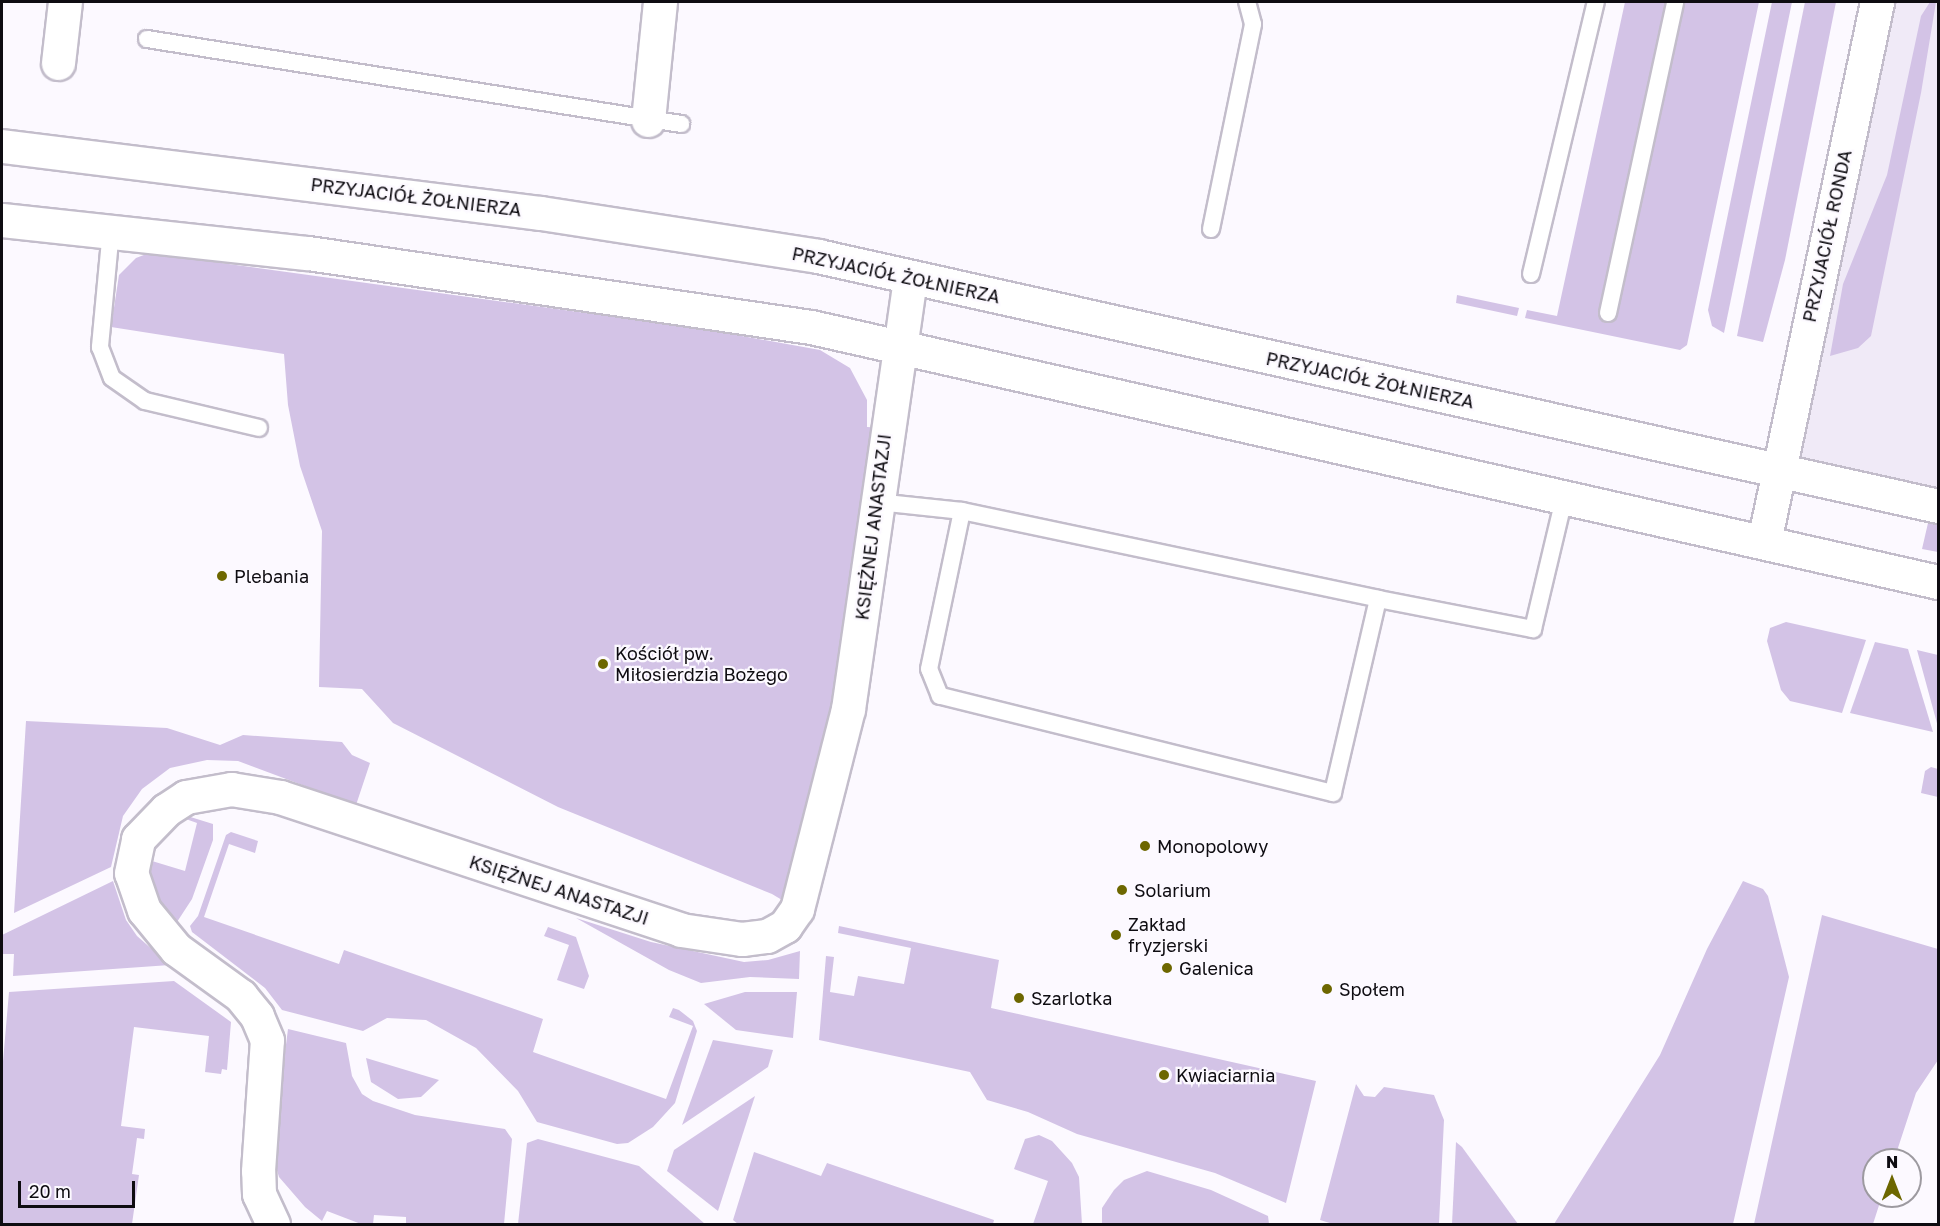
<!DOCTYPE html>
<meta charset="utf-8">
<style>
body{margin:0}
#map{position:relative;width:1940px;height:1226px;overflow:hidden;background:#fcf9ff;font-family:"Golos Text",sans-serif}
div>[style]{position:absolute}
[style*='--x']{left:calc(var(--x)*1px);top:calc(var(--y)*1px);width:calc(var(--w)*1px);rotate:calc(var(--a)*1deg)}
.built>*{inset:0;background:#f0eaf7}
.green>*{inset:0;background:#d3c3e6}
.roads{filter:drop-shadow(2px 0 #c3bdcb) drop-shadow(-2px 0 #c3bdcb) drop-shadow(0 2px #c3bdcb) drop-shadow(0 -2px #c3bdcb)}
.lane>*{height:16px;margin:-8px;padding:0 8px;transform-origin:8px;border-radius:8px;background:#fff}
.street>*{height:33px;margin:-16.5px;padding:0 16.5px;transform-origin:16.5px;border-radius:16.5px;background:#fff}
.secondary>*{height:33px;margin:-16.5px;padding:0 16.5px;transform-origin:16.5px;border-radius:16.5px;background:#fff}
.dots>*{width:16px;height:16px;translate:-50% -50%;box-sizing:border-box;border:3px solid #fcf9ff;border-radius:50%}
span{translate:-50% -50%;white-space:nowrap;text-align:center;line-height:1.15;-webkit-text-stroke:4.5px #fcf9ff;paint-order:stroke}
.street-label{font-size:18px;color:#0e0c11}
.poi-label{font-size:18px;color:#0e0c11}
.left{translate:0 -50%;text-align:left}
.frame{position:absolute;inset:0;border:3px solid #0e0c11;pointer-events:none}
.north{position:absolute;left:1862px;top:1148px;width:60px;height:60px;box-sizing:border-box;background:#fcf9ff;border:2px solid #9d9aa0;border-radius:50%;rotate:0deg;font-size:16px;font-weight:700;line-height:24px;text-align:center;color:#0e0c11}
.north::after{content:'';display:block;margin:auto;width:21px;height:27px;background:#6d6700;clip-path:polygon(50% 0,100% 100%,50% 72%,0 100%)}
.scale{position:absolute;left:18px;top:1181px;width:117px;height:27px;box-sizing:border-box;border:3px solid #0e0c11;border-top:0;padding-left:8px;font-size:18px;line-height:21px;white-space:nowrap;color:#0e0c11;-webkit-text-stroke:4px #fcf9ff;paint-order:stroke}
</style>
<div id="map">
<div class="built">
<div style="clip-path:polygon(1888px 2px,1938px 2px,1938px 494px,1794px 462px)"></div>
</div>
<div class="green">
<div style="clip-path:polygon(1625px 2px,1759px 2px,1687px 345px,1680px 350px,1525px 318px,1527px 310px,1557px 316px)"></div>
<div style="clip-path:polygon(1772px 2px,1792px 2px,1724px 333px,1712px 326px,1708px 310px)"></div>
<div style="clip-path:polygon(1805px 2px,1836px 2px,1785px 260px,1763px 342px,1737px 336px)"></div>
<div style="clip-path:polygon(1930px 2px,1936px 2px,1921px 93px,1871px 336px,1858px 348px,1830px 356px,1843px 284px,1887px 175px,1921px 16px)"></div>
<div style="clip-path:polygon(149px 253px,709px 330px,820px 350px,850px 368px,867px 400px,867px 427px,886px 428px,797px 909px,772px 894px,558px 807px,393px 723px,362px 689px,319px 687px,322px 531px,300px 466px,288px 405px,284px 354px,111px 327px,119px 275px,136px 258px)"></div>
<div style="clip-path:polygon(1457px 295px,1519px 308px,1517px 316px,1456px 303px)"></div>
<div style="clip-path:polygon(1928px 523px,1938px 525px,1938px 552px,1922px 549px)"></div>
<div style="clip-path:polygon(1786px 622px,1866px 640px,1842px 713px,1790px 701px,1781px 690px,1767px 641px,1770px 628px)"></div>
<div style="clip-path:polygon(1875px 642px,1908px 649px,1933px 732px,1850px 713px)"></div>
<div style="clip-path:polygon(1917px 650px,1938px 655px,1938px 727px)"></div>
<div style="clip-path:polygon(26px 721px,167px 728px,220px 745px,243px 735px,342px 742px,352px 755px,370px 763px,356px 805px,238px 761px,207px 760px,170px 768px,142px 789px,123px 816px,111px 867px,14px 913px)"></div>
<div style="clip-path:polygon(1931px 767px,1938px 769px,1938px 797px,1921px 793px,1925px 771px)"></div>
<div style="clip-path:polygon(184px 815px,213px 824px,213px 840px,192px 899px,177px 922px,159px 903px,150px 873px,152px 861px,185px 871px,197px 823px,183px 818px)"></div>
<div style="clip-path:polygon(231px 832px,258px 841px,255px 853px,229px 844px,204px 917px,339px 964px,344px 950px,543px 1019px,533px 1052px,666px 1099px,693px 1026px,669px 1017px,673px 1008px,679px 1010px,693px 1021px,697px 1031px,675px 1103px,653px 1127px,628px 1143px,617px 1144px,537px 1122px,518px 1091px,476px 1048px,426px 1020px,387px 1018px,363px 1031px,282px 1010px,265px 988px,192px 932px,190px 926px,198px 916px,226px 835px)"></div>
<div style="clip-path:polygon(113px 881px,126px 920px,137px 936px,170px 965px,13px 976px,14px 954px,2px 954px,2px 935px)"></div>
<div style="clip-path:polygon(1743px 881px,1763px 889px,1768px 896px,1789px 977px,1733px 1224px,1554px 1224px,1660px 1055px,1707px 949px)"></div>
<div style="clip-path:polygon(1822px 915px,1938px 949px,1938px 1060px,1916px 1093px,1894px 1160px,1874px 1160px,1874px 1196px,1882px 1196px,1873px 1224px,1754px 1224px)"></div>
<div style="clip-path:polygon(576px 918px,651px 942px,744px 962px,768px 960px,800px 951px,799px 979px,750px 977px,701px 983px,669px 970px)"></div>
<div style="clip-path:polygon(839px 926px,999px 960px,991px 1008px,1316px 1081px,1286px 1203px,1215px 1173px,1077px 1134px,1028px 1112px,987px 1100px,970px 1072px,819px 1040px,826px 956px,834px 957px,830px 992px,854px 996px,858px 976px,904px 984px,911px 948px,838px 933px)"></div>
<div style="clip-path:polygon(548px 927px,576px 937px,589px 976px,584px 989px,557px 980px,569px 945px,544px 936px)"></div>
<div style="clip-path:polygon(174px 981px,231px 1022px,227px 1070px,222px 1069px,221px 1074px,205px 1072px,209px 1036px,134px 1027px,121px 1126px,145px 1129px,144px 1139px,137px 1138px,132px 1174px,139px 1175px,132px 1224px,2px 1224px,2px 1073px,9px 992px)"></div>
<div style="clip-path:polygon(745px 992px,797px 992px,793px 1038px,736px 1030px,704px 1004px)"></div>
<div style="clip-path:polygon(288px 1029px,346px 1043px,352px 1076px,362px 1094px,373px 1101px,415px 1115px,505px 1129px,512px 1139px,504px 1224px,406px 1224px,406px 1217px,374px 1215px,373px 1224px,361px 1224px,327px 1211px,322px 1221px,305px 1207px,279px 1177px,272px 1154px)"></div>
<div style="clip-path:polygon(713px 1040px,773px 1050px,768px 1067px,682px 1125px)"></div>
<div style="clip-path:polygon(366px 1058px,439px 1080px,421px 1097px,398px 1099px,371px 1082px)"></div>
<div style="clip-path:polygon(1356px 1084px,1364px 1096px,1375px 1097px,1384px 1087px,1434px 1095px,1444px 1120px,1439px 1224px,1333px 1224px,1320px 1220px)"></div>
<div style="clip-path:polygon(755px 1096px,718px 1211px,667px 1171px,674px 1150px)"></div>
<div style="clip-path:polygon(1039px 1135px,1052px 1141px,1072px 1163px,1079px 1177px,1082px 1224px,1033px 1224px,1048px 1181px,1014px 1169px,1025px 1139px)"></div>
<div style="clip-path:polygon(538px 1139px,639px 1166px,705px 1224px,518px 1224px,527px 1143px)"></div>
<div style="clip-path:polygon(1456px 1142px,1462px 1147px,1518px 1224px,1452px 1224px)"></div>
<div style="clip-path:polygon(754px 1152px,821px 1176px,827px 1163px,994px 1220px,993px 1224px,738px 1224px,733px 1220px)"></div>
<div style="clip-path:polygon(1147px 1171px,1211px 1190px,1268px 1216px,1269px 1224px,1102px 1224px,1102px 1208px,1114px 1190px,1124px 1180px)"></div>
</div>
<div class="roads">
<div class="lane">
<div style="--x:147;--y:39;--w:541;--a:9.04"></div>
<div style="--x:1211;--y:229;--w:209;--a:-78.4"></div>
<div style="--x:1253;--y:24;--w:23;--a:-105"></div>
<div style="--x:111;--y:230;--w:118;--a:95.4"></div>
<div style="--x:100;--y:347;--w:33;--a:69"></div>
<div style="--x:112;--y:378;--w:40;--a:34.9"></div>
<div style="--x:145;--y:401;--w:117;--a:13.3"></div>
<div style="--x:1531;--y:274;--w:280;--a:-76.6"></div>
<div style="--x:1608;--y:313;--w:318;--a:-77.8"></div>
<div style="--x:877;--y:502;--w:85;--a:6"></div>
<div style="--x:962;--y:511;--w:425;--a:11.9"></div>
<div style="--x:1378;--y:599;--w:199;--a:103.1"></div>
<div style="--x:1333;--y:793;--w:405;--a:-166.1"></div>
<div style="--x:940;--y:696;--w:29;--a:-112"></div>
<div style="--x:929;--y:669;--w:161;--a:-78.2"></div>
<div style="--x:1378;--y:599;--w:158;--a:11"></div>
<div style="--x:1533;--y:629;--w:138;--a:-76.6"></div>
</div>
<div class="street">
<div style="--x:58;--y:63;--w:61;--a:-83.5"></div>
<div style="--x:648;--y:120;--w:119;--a:-84.2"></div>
<div style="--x:273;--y:1224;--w:33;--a:-115"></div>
<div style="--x:259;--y:1194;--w:23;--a:-92"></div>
<div style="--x:258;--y:1171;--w:131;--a:-86.1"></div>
<div style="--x:267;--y:1040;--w:26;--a:-113"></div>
<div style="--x:257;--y:1016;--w:26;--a:-129"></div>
<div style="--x:241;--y:996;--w:80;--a:-144.1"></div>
<div style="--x:176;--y:949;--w:50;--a:-129.4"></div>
<div style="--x:144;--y:910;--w:39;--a:-109"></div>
<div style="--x:131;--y:873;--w:35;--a:-78"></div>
<div style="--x:138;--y:839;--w:40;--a:-46"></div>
<div style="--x:166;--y:810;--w:24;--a:-33"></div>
<div style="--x:186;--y:797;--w:46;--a:-10.1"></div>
<div style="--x:231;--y:789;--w:50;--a:9.3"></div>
<div style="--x:280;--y:797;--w:422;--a:18.3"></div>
<div style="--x:681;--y:930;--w:62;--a:8.4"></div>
<div style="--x:742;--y:939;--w:25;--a:-7"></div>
<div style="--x:767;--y:936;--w:21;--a:-29"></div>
<div style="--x:785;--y:926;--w:21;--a:-55"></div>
<div style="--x:797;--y:909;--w:206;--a:-75.7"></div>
<div style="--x:848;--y:709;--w:435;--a:-81.8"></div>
</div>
<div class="secondary">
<div style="--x:2;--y:146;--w:543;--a:7.09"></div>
<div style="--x:541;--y:213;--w:280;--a:8.8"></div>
<div style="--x:818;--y:256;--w:1148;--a:12.58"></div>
<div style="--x:2;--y:220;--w:308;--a:6.2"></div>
<div style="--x:308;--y:253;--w:508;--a:8.37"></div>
<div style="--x:811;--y:327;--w:1155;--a:12.75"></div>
<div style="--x:1764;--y:542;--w:552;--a:-78.18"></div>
</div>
</div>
<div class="dots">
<div style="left:222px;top:576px;background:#6d6700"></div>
<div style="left:603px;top:664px;background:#6d6700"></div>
<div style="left:1145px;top:846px;background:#6d6700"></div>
<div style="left:1122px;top:890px;background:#6d6700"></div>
<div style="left:1116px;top:935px;background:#6d6700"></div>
<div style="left:1167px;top:968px;background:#6d6700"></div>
<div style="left:1327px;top:989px;background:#6d6700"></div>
<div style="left:1019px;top:998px;background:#6d6700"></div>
<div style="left:1164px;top:1075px;background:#6d6700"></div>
</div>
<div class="street-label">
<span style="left:416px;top:197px;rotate:7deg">PRZYJACIÓŁ ŻOŁNIERZA</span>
<span style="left:1827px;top:236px;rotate:-78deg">PRZYJACIÓŁ RONDA</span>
<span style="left:896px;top:275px;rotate:12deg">PRZYJACIÓŁ ŻOŁNIERZA</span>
<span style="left:1370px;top:380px;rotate:12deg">PRZYJACIÓŁ ŻOŁNIERZA</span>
<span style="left:873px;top:527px;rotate:-83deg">KSIĘŻNEJ ANASTAZJI</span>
<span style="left:559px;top:890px;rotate:18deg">KSIĘŻNEJ ANASTAZJI</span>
</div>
<div class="poi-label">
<span class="left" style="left:234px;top:576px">Plebania</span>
<span class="left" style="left:615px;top:664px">Kościół pw.<br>Miłosierdzia Bożego</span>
<span class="left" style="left:1157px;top:846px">Monopolowy</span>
<span class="left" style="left:1134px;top:890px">Solarium</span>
<span class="left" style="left:1128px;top:935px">Zakład<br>fryzjerski</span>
<span class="left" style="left:1179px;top:968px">Galenica</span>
<span class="left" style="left:1339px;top:989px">Społem</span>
<span class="left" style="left:1031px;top:998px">Szarlotka</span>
<span class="left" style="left:1176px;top:1075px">Kwiaciarnia</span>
</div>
<div class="frame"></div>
<div class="north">N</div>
<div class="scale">20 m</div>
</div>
